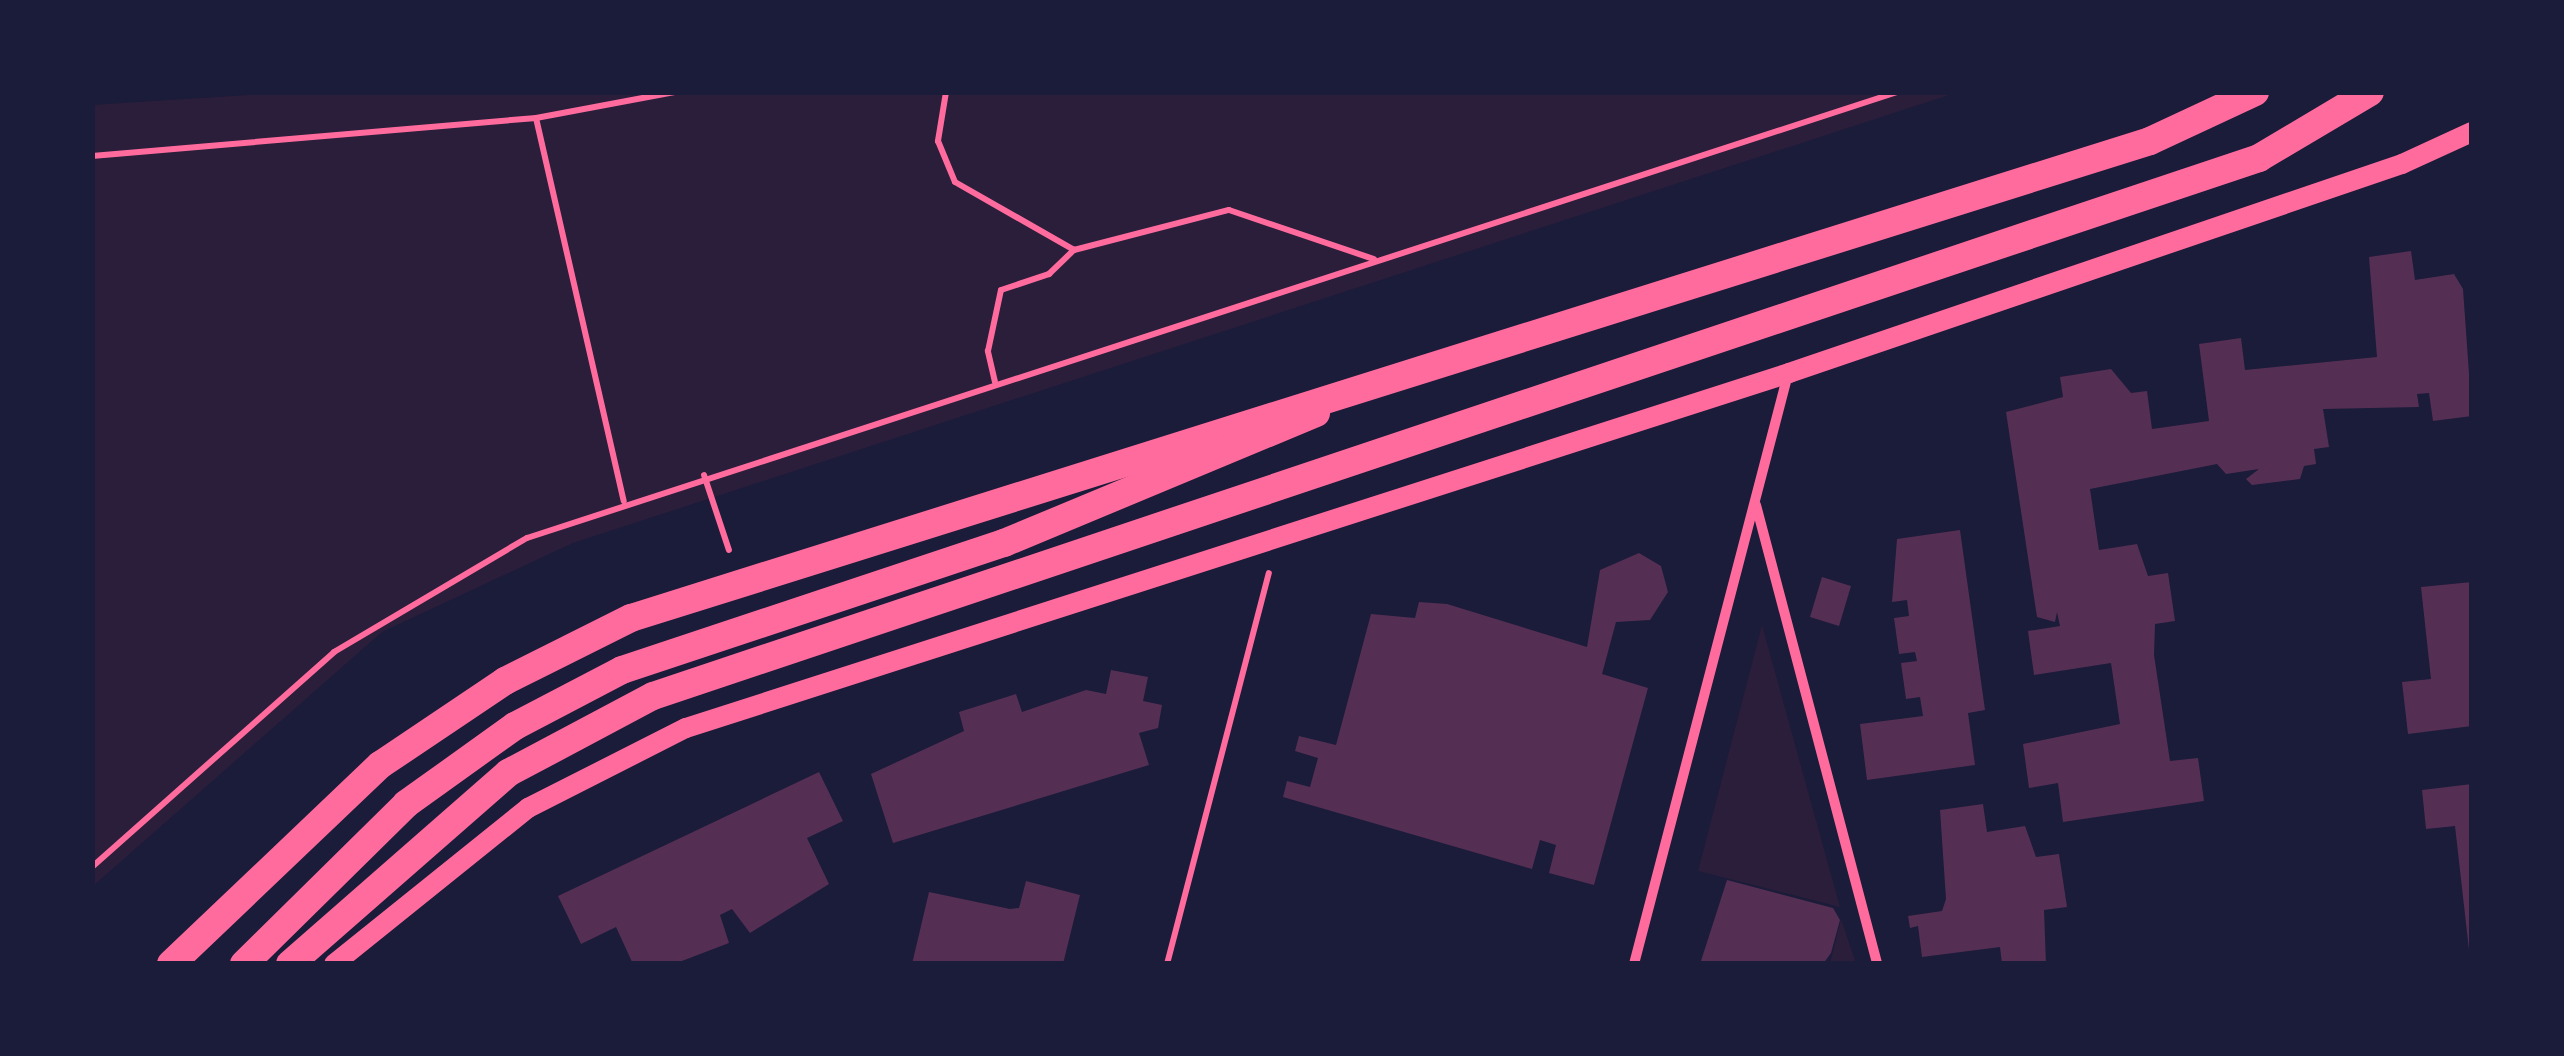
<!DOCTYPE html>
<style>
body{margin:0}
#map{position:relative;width:2564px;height:1056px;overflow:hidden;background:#1b1b3a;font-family:"Zilla Slab",serif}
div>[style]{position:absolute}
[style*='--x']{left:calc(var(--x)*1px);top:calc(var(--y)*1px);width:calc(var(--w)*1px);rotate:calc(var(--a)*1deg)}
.green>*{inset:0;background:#2a1e3b}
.building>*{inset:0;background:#542f53}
.path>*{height:6px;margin:-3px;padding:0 3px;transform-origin:3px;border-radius:3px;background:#ff6b9d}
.minor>*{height:10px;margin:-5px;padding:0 5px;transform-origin:5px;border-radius:5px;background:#ff6b9d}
.secondary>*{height:20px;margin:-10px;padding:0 10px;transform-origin:10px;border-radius:10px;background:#ff6b9d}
.trunk>*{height:28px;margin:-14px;padding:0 14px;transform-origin:14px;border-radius:14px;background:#ff6b9d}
span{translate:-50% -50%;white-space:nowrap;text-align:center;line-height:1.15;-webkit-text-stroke:10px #1b1b3a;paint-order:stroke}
.frame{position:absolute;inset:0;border:95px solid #1b1b3a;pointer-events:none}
</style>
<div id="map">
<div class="green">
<div style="clip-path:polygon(297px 92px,1955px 93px,573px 543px,382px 632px,93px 886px,92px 105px)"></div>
<div style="clip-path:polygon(1762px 625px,1840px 907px,1698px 871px)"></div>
<div style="clip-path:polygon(1841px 919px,1856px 963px,1830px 963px)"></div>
</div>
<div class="building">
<div style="clip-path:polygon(2411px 251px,2415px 280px,2454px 274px,2463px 289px,2472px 416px,2433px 421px,2429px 393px,2417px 394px,2419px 407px,2323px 409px,2329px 447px,2314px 449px,2316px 464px,2304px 466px,2300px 479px,2252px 485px,2246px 479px,2259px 469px,2226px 474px,2217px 464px,2090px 489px,2099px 550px,2137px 544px,2148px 576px,2168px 573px,2175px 621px,2155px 624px,2154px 655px,2170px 761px,2198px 758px,2204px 801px,2063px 822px,2058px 783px,2029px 788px,2023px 744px,2120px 724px,2111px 663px,2034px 675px,2028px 631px,2060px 626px,2057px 612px,2055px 622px,2037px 617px,2006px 412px,2063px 397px,2060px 377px,2111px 369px,2131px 393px,2147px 391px,2152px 429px,2209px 421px,2199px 344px,2241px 338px,2245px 370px,2377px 357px,2369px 257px)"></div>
<div style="clip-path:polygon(1960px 530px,1985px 710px,1968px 713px,1975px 765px,1867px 780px,1860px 724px,1923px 716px,1920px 697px,1906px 699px,1901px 663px,1917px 661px,1915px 652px,1899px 654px,1894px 618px,1909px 616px,1907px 600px,1892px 602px,1897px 539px)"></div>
<div style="clip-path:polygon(1639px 553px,1661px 566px,1668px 592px,1650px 620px,1616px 622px,1602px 674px,1648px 688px,1594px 885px,1549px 873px,1556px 845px,1540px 840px,1532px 869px,1283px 797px,1287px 781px,1310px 787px,1318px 758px,1295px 751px,1299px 736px,1336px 745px,1371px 614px,1415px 618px,1419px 602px,1447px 604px,1587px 647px,1600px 570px)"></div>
<div style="clip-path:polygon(1822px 577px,1851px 586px,1839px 626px,1810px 617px)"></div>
<div style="clip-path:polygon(2472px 582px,2472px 726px,2408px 734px,2402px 682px,2431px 679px,2421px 587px)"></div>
<div style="clip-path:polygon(1111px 670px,1148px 677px,1143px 701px,1162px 705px,1158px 728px,1139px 733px,1149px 765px,893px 843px,871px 774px,964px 731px,959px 712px,1016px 694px,1022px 712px,1086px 690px,1106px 694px)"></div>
<div style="clip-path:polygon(819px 772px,843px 821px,807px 838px,829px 884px,750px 933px,732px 909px,720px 915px,729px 943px,674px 964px,633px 964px,616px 927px,581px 944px,558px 896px)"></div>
<div style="clip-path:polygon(2472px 784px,2472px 950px,2469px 950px,2455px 826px,2426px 829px,2422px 790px)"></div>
<div style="clip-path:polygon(1983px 804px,1987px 832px,2025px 826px,2036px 857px,2059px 854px,2067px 907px,2044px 910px,2046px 964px,2002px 964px,2000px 947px,1922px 957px,1918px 926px,1910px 928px,1908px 916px,1942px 911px,1946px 899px,1940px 810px)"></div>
<div style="clip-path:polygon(1727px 880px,1833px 908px,1840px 920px,1831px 953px,1823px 964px,1700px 964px)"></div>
<div style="clip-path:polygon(1026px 881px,1080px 895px,1063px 964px,912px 964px,929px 892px,1010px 909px,1019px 908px)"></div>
</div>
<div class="path">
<div style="--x:946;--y:92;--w:50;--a:99.3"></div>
<div style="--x:938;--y:141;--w:44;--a:67.5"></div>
<div style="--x:955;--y:182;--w:137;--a:29.7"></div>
<div style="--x:1074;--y:250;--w:160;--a:-14.5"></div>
<div style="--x:1229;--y:210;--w:153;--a:18.7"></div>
<div style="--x:536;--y:118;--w:393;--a:77.1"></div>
<div style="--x:92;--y:156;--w:446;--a:-4.9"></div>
<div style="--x:536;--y:118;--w:141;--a:-10.6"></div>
<div style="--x:995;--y:382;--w:32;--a:-103"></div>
<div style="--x:988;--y:351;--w:62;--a:-78"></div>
<div style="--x:1001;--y:290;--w:51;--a:-18.4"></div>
<div style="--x:1049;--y:274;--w:35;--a:-44"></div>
<div style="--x:704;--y:475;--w:79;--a:71.6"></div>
<div style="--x:92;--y:867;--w:324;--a:-41.6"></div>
<div style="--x:334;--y:652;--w:224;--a:-30.6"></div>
<div style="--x:527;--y:538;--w:1441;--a:-18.03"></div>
<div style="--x:1167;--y:964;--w:404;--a:-75.4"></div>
</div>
<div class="minor">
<div style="--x:1756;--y:505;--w:475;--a:75.2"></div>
<div style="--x:1634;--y:964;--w:610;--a:-75.37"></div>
</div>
<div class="secondary">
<div style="--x:334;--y:964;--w:249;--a:-38.8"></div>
<div style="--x:528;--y:808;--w:177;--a:-26.9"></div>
<div style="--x:686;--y:728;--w:1159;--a:-17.84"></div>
<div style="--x:1789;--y:373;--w:648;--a:-18.83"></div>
<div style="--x:2402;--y:164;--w:77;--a:-24.6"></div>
</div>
<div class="trunk">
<div style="--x:171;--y:964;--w:289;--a:-43.6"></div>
<div style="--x:380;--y:765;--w:151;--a:-33.9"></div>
<div style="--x:505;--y:681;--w:141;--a:-26.6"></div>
<div style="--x:631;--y:618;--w:1592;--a:-17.43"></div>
<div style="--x:2150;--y:141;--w:116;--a:-25"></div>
<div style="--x:244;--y:964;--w:228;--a:-44.6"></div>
<div style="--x:406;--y:804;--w:134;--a:-35.6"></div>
<div style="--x:515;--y:726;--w:121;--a:-27.6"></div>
<div style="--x:622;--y:670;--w:403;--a:-18.4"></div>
<div style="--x:1004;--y:543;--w:338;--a:-22.6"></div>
<div style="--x:290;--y:964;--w:290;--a:-41.2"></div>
<div style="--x:508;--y:773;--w:164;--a:-28"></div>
<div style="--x:653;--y:696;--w:1694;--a:-18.52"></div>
<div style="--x:2259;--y:158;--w:129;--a:-30.7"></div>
</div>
<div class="frame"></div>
</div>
